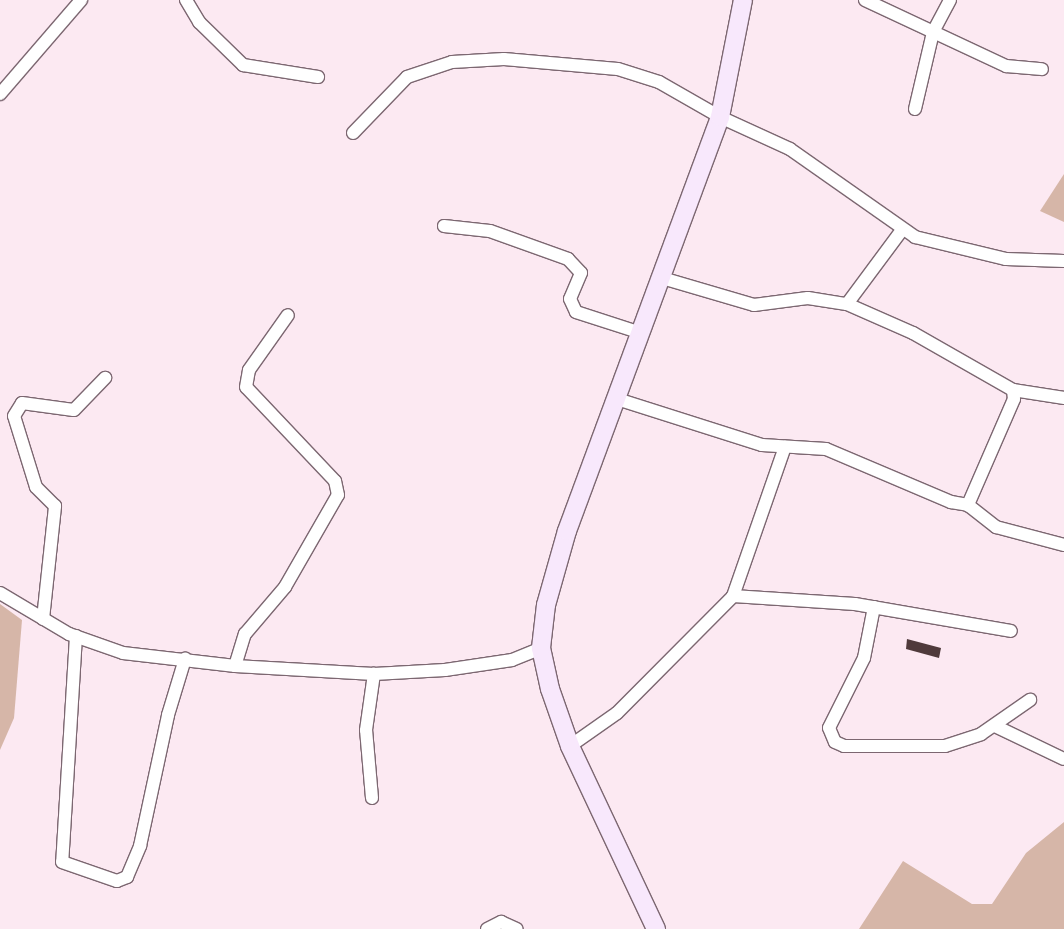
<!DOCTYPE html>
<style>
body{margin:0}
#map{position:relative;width:1064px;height:929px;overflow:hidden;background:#fce9f2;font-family:"Nunito Sans",sans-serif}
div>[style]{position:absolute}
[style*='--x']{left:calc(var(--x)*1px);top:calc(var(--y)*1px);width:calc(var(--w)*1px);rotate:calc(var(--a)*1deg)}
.green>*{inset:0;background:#d6b6a8}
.building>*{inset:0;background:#4f3a3b}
.roads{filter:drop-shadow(1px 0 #7c6771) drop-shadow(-1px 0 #7c6771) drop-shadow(0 1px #7c6771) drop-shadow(0 -1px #7c6771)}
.minor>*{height:12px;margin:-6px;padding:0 6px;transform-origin:6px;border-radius:6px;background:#fff}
.secondary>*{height:18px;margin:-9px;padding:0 9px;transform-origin:9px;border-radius:9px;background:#f8e8fc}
span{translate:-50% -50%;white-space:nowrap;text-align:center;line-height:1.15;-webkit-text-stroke:5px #fce9f2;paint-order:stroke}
</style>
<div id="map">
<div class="green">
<div style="clip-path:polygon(1064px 174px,1064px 222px,1040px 211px)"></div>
<div style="clip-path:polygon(0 604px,22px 620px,14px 718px,0 750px)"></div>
<div style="clip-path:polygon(1064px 822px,1064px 929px,859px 929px,903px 861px,972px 904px,992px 904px,1026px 853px)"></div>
</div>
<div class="building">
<div style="clip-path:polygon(907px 639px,941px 648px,939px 658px,906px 649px)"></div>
</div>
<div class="roads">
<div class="minor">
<div style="--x:186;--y:0;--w:26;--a:59"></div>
<div style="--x:199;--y:22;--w:62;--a:44.3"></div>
<div style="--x:243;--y:65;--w:76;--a:9.1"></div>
<div style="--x:865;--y:0;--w:156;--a:25.1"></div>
<div style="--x:1006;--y:66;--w:36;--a:5"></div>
<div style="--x:0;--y:94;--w:124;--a:-49.2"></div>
<div style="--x:915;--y:109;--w:79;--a:-76.8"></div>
<div style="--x:933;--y:32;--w:36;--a:-62"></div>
<div style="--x:353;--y:133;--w:78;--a:-46"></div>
<div style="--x:407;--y:77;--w:47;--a:-18.4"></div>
<div style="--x:452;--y:62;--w:52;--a:-3.3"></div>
<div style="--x:504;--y:59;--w:114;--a:5"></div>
<div style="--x:618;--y:69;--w:43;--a:17.6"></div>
<div style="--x:659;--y:82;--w:70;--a:29.8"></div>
<div style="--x:720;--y:117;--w:77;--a:24.6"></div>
<div style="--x:790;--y:149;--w:153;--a:35.1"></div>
<div style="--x:915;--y:237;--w:94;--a:13.6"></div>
<div style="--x:1006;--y:259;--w:58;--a:2"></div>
<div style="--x:444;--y:226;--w:46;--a:6.2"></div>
<div style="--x:490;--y:231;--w:83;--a:19.7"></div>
<div style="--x:568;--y:259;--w:19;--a:47"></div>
<div style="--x:581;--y:273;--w:28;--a:113"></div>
<div style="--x:570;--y:299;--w:14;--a:65"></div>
<div style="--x:576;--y:312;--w:68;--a:17.9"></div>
<div style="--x:662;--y:278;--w:96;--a:16.4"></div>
<div style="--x:754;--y:305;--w:54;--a:-7.4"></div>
<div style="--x:808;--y:298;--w:39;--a:9"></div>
<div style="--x:847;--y:304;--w:92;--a:-53.4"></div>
<div style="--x:847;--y:304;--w:72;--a:23.7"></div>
<div style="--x:913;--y:333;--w:115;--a:29.7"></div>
<div style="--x:1013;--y:390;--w:9;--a:84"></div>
<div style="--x:1014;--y:399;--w:116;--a:113.5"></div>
<div style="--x:1013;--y:390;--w:52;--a:8.9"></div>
<div style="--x:617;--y:399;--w:152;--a:17.6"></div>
<div style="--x:762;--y:445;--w:64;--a:3.6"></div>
<div style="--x:826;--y:449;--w:136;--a:23"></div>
<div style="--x:951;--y:502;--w:17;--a:10"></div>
<div style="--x:968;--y:505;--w:36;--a:38"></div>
<div style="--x:996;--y:527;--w:70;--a:14.8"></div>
<div style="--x:0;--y:593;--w:80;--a:30.7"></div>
<div style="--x:69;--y:634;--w:57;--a:19.4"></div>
<div style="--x:123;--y:653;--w:113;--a:6.6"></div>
<div style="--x:235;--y:666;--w:139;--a:3.3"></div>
<div style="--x:374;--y:674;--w:71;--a:-3.2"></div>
<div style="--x:445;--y:670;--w:68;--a:-8.5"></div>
<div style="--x:512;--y:660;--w:31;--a:-22"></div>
<div style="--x:733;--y:596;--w:122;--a:3.8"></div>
<div style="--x:855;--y:604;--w:158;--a:9.8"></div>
<div style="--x:874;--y:607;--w:52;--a:101.1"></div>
<div style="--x:864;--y:658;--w:78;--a:116.6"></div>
<div style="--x:829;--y:728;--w:15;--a:67"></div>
<div style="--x:835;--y:742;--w:10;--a:24"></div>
<div style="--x:844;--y:746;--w:101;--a:0"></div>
<div style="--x:945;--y:746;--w:38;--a:-18"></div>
<div style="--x:981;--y:734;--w:60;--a:-34.8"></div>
<div style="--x:43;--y:619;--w:114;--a:-83.9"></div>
<div style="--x:55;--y:506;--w:27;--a:-135"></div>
<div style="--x:36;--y:487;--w:74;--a:-107.2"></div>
<div style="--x:14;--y:416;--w:15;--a:-58"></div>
<div style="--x:22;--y:403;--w:52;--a:7.7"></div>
<div style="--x:74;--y:410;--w:45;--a:-45.9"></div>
<div style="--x:76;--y:636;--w:226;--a:93.5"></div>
<div style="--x:62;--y:862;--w:58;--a:19.1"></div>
<div style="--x:117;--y:881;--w:11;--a:-22"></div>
<div style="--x:127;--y:877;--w:34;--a:-67"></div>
<div style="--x:140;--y:846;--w:134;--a:-77.9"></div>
<div style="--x:168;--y:715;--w:59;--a:-73.1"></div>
<div style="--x:235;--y:666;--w:34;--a:-73"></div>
<div style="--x:245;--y:634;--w:62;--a:-49.6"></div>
<div style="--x:285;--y:587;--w:106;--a:-60.1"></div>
<div style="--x:338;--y:495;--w:14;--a:-102"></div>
<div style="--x:335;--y:481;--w:129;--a:-133.4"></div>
<div style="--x:246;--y:387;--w:17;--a:-80"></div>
<div style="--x:249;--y:370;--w:67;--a:-54.7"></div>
<div style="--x:995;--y:726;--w:76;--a:25.6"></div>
<div style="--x:570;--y:746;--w:57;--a:-35.1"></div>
<div style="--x:617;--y:713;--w:165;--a:-45.2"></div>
<div style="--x:733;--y:596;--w:158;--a:-70.8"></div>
<div style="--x:372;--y:798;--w:68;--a:-95"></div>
<div style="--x:366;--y:730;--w:57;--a:-81.9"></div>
<div style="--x:487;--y:929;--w:16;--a:-27"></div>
<div style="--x:501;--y:922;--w:17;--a:24"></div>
</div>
<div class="secondary">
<div style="--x:656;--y:929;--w:202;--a:-115.2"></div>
<div style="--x:570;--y:746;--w:60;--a:-109.3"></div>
<div style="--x:550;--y:689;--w:42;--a:-102.4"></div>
<div style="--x:541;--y:648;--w:43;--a:-83.4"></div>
<div style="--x:546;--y:605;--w:77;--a:-74.2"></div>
<div style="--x:567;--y:531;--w:441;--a:-69.7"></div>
<div style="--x:720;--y:117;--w:119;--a:-78.9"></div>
</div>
</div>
</div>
